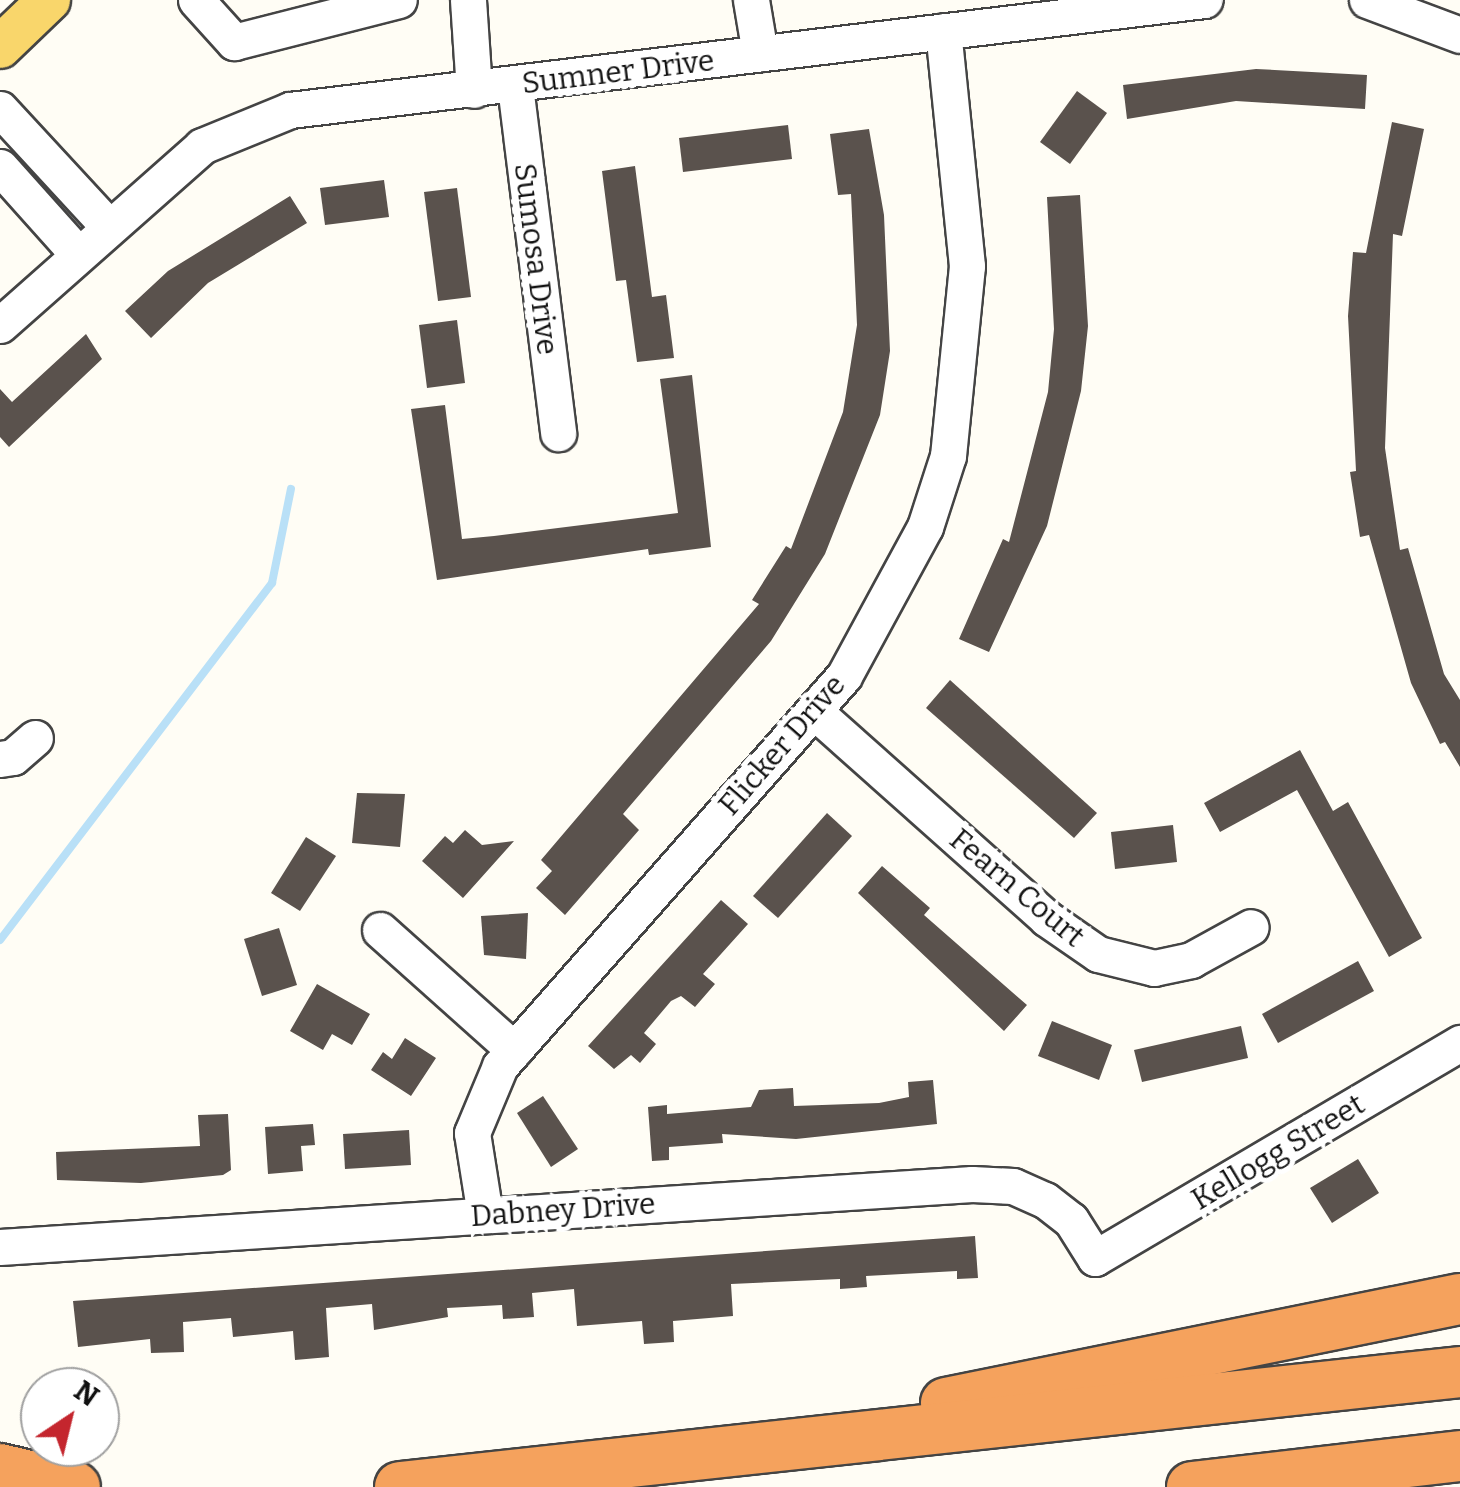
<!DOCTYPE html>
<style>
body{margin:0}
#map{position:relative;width:1460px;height:1487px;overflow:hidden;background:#fffdf5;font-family:Bitter,serif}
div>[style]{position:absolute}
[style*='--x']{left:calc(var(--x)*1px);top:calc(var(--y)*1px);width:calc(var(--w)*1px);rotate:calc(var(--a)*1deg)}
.stream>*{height:8px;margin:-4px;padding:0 4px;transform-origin:4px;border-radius:4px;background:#b9e0f7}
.building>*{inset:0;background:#5a524d}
.roads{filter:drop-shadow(2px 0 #444) drop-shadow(-2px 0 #444) drop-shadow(0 2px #444) drop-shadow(0 -2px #444)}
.minor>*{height:35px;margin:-17.5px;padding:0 17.5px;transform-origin:17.5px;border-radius:17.5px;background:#fff}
.major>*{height:42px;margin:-21px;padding:0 21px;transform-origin:21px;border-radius:21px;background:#f9d66b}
.highway>*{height:50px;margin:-25px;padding:0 25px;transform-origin:25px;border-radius:25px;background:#f5a25d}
span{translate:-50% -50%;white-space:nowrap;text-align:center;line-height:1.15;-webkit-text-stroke:10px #fff;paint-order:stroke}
.street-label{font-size:30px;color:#111}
.north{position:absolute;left:20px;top:1367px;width:100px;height:100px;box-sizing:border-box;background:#fff;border:2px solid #a0a0a0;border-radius:50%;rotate:35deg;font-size:28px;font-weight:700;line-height:40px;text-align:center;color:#111}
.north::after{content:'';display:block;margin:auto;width:35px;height:45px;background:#c4262e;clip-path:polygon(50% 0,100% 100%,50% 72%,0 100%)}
</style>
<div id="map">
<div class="stream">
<div style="--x:0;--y:940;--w:449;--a:-52.7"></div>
<div style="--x:272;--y:583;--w:96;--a:-78.6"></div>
</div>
<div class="building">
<div style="clip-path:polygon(1256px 69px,1367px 75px,1365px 109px,1236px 101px,1127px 119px,1123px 85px)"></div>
<div style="clip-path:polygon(1077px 91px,1107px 113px,1070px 164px,1040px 142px)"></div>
<div style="clip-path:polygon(1392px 122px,1424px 129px,1402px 236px,1393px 234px,1385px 448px,1400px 550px,1408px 548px,1444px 674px,1460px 700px,1460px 767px,1445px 742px,1440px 744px,1411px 683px,1369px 535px,1360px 537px,1350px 472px,1356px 471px,1348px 316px,1353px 252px,1366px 253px)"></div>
<div style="clip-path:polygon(788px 125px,792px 159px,683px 172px,679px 138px)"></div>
<div style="clip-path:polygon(869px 129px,884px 215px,890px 351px,880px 415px,825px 554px,771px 641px,623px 814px,639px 830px,565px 915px,536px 888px,552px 871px,541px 860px,759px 604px,752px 600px,786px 546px,791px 549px,843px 412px,857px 325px,851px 194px,838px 195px,830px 134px)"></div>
<div style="clip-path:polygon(635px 166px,652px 297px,666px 295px,674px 358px,637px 362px,626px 280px,616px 281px,602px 171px)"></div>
<div style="clip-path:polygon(384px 180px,389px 217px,325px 225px,320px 188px)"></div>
<div style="clip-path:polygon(457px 188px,471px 297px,438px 301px,424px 192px)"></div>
<div style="clip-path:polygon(1080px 195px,1088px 326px,1081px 391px,1047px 526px,989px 652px,959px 639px,1003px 539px,1009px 542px,1048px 392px,1054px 329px,1047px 197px)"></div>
<div style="clip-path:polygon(290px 196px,307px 223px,208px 283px,151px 338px,125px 311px,168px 271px)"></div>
<div style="clip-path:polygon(457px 320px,465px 383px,427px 388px,419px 325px)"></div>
<div style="clip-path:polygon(86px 334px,102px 359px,9px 447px,0 437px,0 389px,12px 402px)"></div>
<div style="clip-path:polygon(692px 375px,711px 547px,649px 555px,648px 549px,437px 580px,411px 409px,445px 405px,462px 539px,494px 536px,678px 513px,660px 379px)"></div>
<div style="clip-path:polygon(950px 680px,1097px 813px,1074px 838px,926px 708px)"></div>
<div style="clip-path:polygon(1300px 750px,1333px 811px,1348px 802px,1422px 938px,1389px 957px,1297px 790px,1220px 832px,1204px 803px)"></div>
<div style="clip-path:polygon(357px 793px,405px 794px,400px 847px,352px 843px)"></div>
<div style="clip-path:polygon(827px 813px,852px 836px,778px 918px,753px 896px)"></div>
<div style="clip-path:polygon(1173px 825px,1177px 862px,1115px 869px,1111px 832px)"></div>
<div style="clip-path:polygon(465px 830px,482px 845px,514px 841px,463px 898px,422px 861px,445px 836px,453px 843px)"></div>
<div style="clip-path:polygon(306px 837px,336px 856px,300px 911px,271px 893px)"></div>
<div style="clip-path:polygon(882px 866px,930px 908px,924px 915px,1027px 1005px,1004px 1031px,858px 893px)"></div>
<div style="clip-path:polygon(721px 900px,748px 924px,703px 974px,715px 984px,695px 1007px,681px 996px,671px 1001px,644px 1033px,656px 1044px,640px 1063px,631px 1055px,614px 1069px,588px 1046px)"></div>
<div style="clip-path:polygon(528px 913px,526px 959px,484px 955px,481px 916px)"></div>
<div style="clip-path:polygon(279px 928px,297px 985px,262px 996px,244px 939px)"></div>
<div style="clip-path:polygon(1358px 961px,1374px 991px,1278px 1043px,1262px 1014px)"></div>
<div style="clip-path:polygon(317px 984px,370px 1014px,352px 1045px,332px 1034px,323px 1050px,290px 1031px)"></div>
<div style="clip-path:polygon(1052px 1021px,1112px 1045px,1099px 1080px,1038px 1056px)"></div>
<div style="clip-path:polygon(1241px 1026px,1248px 1058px,1142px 1082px,1134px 1050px)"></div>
<div style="clip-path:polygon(405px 1038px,436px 1058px,411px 1096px,371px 1070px,383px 1052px,392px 1059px)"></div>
<div style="clip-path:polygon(933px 1080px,937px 1124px,796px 1139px,722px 1134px,723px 1143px,669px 1147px,669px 1160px,652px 1161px,648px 1107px,667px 1105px,667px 1114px,751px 1107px,759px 1090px,793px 1088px,794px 1106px,879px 1103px,909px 1097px,908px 1082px)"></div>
<div style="clip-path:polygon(543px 1096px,578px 1149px,551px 1167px,517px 1113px)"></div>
<div style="clip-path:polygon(228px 1114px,231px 1170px,223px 1175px,141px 1183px,57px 1180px,56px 1152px,200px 1146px,198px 1115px)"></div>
<div style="clip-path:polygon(313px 1124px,315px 1145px,301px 1146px,303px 1171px,268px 1174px,265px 1127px)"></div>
<div style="clip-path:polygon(409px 1130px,411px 1165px,345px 1169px,343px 1134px)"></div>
<div style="clip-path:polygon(1358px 1159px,1379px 1193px,1332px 1223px,1310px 1188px)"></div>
<div style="clip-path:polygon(975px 1236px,978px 1278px,957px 1279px,957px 1271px,866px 1276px,867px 1287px,840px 1289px,840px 1279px,731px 1284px,733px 1316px,673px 1321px,674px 1342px,644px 1344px,642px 1321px,577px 1326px,574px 1289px,532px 1293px,534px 1317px,503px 1319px,502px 1305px,447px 1308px,448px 1317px,374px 1330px,372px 1304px,326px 1308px,329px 1357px,295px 1360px,293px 1331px,233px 1337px,231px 1318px,183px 1322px,184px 1352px,151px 1353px,150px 1339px,78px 1347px,73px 1301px)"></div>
</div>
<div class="roads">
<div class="minor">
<div style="--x:196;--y:0;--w:57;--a:47.9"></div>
<div style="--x:234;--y:42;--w:170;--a:-14.3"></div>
<div style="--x:468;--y:0;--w:90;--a:86.2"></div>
<div style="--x:751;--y:0;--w:54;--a:80.4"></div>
<div style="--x:1367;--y:0;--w:99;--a:20.6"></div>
<div style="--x:515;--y:86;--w:350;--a:82.9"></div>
<div style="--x:0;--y:109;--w:158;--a:47.3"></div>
<div style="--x:0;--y:167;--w:114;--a:48.2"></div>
<div style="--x:0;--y:325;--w:270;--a:-41.5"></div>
<div style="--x:202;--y:146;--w:95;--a:-22.2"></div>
<div style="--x:290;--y:110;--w:921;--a:-6.86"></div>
<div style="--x:814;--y:711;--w:311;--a:41.7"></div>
<div style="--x:1046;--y:918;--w:63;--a:34.7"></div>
<div style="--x:1098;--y:954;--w:58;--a:14"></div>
<div style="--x:1154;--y:968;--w:38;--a:-12"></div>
<div style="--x:1191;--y:960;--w:68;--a:-28.8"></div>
<div style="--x:0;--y:759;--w:13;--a:-9"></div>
<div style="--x:13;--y:757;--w:29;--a:-41"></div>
<div style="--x:380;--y:930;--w:180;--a:41.8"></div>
<div style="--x:485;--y:1215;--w:83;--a:-99"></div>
<div style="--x:472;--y:1133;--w:73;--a:-67.3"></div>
<div style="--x:500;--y:1066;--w:520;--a:-48.59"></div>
<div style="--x:844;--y:676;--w:170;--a:-61.5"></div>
<div style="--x:925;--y:527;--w:75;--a:-72.1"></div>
<div style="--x:948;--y:456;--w:191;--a:-84.3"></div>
<div style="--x:967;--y:266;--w:236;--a:-95.8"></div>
<div style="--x:0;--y:1247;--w:974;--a:-3.71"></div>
<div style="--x:972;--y:1184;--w:41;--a:2.8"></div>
<div style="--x:1013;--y:1186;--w:35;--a:24"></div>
<div style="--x:1045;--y:1200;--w:33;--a:38"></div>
<div style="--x:1071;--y:1220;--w:45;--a:57.7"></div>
<div style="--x:1095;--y:1258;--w:424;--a:-30.5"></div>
</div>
<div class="major">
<div style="--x:0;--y:47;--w:68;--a:-43.8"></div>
</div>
<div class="highway">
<div style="--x:946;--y:1403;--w:524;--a:-11.44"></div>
<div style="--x:0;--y:1469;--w:77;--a:13.5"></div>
<div style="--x:400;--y:1487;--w:1066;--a:-6.19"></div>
<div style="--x:1192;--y:1487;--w:270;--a:-6.6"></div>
</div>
</div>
<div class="street-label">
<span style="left:618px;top:72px;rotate:-7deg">Sumner Drive</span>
<span style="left:536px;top:259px;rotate:83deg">Sumosa Drive</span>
<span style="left:782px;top:745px;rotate:-49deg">Flicker Drive</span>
<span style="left:1017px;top:888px;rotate:40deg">Fearn Court</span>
<span style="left:1278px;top:1152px;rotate:-31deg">Kellogg Street</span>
<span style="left:563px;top:1210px;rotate:-4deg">Dabney Drive</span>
</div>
<div class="north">N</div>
</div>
